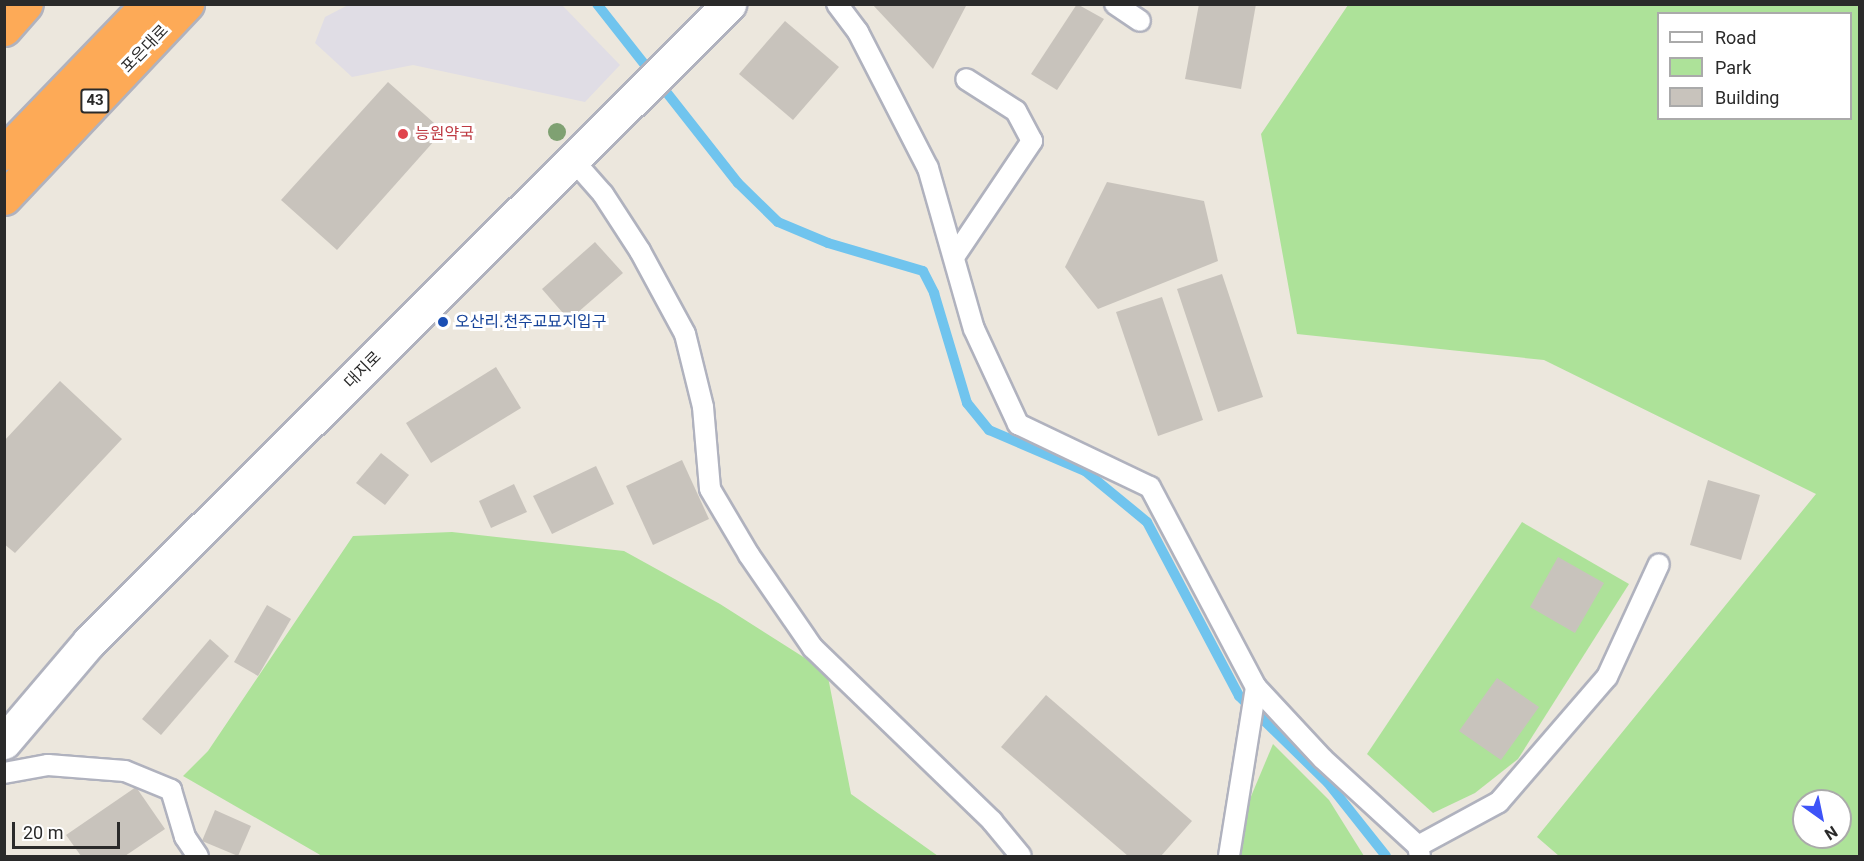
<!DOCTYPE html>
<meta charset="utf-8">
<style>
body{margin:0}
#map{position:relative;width:1864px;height:861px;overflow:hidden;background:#ece7dd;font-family:Roboto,"Noto Sans KR",sans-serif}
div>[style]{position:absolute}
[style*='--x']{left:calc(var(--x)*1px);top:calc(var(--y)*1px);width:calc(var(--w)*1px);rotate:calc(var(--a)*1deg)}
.industrial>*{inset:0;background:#e0dde5}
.green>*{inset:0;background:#ade299}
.stream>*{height:10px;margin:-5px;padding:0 5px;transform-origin:5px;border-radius:5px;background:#70c4ee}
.building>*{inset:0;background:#c8c3bc}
.roads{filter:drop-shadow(2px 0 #b0b2be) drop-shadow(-2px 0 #b0b2be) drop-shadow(0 2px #b0b2be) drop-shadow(0 -2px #b0b2be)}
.lane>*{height:20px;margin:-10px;padding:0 10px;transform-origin:10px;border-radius:10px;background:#fff}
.secondary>*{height:33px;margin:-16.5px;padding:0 16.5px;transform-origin:16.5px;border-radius:16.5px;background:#fff}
.highway>*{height:33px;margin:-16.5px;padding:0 16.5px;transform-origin:16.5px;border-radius:16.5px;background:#fdaa57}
.trees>*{width:18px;height:18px;margin:-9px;border-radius:50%;background:#7fa172}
.dots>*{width:16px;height:16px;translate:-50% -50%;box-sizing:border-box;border:3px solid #fff;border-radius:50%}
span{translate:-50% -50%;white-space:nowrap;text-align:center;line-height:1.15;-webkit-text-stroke:6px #fff;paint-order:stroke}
.shield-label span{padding:2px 4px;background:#fff;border:2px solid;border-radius:4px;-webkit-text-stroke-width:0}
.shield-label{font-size:15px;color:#2a2a2a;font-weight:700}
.street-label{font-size:16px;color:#2a2a2a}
.health-label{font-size:16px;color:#be3a42}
.left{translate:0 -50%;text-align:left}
.transit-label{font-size:16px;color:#164399}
.frame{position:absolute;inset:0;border:6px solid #2a2a2a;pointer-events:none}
.legend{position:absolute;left:1657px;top:12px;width:195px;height:108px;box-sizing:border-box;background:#fff;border:2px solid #aaa;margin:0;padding:8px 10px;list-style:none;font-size:18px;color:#2a2a2a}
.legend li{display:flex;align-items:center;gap:12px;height:30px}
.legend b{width:30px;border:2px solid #aaa}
.north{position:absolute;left:1792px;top:789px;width:60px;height:60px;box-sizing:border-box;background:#fff;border:2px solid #aaa;border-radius:50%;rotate:147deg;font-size:16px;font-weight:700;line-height:24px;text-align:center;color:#2a2a2a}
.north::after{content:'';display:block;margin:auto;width:21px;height:27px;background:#3e54f8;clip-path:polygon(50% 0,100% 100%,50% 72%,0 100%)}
.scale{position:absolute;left:12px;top:822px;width:108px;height:27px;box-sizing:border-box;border:3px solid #2a2a2a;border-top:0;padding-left:8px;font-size:18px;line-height:21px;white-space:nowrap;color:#2a2a2a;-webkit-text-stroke:4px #fff;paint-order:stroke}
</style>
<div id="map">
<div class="industrial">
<div style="clip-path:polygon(350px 4px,562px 5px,620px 65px,585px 102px,413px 65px,352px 77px,315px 43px,325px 17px)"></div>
</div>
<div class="green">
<div style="clip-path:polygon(evenodd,1348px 5px,1859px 5px,1859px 856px,1559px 856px,1537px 837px,1816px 494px,1544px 360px,1297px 334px,1261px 134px,1348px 5px,1658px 14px,1850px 14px,1850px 118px,1658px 118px,1658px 14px,1348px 5px,1804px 801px,1840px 801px,1840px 837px,1804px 837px,1804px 801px)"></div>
<div style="clip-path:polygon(1522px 522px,1629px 584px,1518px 759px,1475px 793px,1433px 813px,1367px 754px)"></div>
<div style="clip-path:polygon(452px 532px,624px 551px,720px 604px,827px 672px,851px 794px,938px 856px,322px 856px,183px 776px,208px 751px,353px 536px)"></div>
<div style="clip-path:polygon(1273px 744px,1329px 800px,1364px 856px,1226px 856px)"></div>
</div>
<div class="stream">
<div style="--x:597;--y:4;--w:228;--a:51.8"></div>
<div style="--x:738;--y:183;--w:56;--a:44.3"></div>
<div style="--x:778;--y:222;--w:54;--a:22.8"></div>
<div style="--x:828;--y:243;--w:99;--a:16.4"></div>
<div style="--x:923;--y:271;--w:25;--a:63"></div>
<div style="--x:934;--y:293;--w:115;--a:73.3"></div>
<div style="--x:967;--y:403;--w:35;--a:51"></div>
<div style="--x:989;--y:430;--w:104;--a:23.1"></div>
<div style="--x:1085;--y:471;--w:80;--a:39.4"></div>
<div style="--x:1147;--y:522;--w:197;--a:62.1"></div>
<div style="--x:1239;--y:696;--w:124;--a:44.3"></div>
<div style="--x:1328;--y:783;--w:93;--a:51.5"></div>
</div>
<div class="building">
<div style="clip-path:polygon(872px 4px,967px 4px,933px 69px)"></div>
<div style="clip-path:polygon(1077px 4px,1104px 19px,1057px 90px,1031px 74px)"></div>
<div style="clip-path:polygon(1199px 4px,1256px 4px,1241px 89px,1185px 79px)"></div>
<div style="clip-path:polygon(785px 21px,839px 67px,793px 120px,739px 74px)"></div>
<div style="clip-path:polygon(388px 82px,443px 131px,337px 250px,281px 200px)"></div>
<div style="clip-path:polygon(1107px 182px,1204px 201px,1218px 261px,1098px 309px,1065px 267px)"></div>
<div style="clip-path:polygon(595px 242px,623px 273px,569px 320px,542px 289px)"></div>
<div style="clip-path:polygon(1222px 274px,1263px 397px,1218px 412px,1177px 289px)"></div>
<div style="clip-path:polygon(1162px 297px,1203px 420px,1158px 436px,1116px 312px)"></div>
<div style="clip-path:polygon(496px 367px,521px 408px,431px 463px,406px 423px)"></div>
<div style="clip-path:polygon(60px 381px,122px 439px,15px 553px,4px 544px,4px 441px)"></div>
<div style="clip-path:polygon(381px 453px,409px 475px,385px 505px,356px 483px)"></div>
<div style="clip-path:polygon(682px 460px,709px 519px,653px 545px,626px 486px)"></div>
<div style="clip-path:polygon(596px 466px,614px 504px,552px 534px,533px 496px)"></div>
<div style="clip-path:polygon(1708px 480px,1760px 495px,1741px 560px,1690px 545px)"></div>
<div style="clip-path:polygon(514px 484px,527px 512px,491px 528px,479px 501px)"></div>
<div style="clip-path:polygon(1558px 557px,1604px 583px,1575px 633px,1530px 607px)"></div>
<div style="clip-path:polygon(267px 605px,291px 619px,258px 676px,234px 662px)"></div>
<div style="clip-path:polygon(210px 639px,229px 656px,161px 735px,142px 719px)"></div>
<div style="clip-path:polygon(1497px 678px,1539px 707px,1501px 760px,1459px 731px)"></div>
<div style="clip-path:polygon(1046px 695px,1192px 821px,1161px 856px,1128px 856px,1001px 747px)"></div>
<div style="clip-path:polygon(136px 787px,165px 829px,125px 856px,81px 856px,66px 835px)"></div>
<div style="clip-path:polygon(215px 810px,251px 826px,238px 856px,202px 841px)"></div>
</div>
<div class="roads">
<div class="lane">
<div style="--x:837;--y:4;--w:35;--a:53"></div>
<div style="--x:858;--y:32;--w:153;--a:62.8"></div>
<div style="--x:928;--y:168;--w:167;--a:74.1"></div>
<div style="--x:974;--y:329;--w:105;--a:65.1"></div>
<div style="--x:1018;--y:424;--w:146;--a:25.5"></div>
<div style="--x:1150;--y:487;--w:226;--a:62.1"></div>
<div style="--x:1256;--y:687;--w:98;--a:47.1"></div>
<div style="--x:1323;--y:759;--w:129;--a:42.5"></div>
<div style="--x:1418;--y:846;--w:10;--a:79"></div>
<div style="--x:1115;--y:4;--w:30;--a:34"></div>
<div style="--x:573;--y:160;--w:45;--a:48.6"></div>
<div style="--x:603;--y:194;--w:68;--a:57"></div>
<div style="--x:640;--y:251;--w:94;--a:61.5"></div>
<div style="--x:685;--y:334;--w:75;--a:76.1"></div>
<div style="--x:703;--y:407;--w:82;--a:85.1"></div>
<div style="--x:710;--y:489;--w:77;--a:59.4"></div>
<div style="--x:749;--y:555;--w:113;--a:55.5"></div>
<div style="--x:813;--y:648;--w:249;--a:44"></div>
<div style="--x:992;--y:821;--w:45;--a:50.4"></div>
<div style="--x:954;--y:257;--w:140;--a:-56.1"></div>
<div style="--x:1032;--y:141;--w:34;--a:-118"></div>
<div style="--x:1016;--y:111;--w:59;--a:-147.4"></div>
<div style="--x:4;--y:773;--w:45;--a:-10.3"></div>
<div style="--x:48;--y:765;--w:77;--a:4.5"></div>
<div style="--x:125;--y:771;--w:50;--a:22.4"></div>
<div style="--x:171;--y:790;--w:49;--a:73.4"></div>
<div style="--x:185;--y:837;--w:23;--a:56"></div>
<div style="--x:1418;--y:846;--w:92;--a:-28.5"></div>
<div style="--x:1499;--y:802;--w:165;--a:-49.2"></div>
<div style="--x:1607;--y:677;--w:124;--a:-65.3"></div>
<div style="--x:1229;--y:856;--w:171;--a:-80.9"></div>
</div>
<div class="secondary">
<div style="--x:4;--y:742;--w:131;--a:-49.6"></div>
<div style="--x:89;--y:642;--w:904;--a:-44.91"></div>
</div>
<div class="highway">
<div style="--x:4;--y:29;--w:33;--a:-49"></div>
<div style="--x:4;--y:153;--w:207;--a:-46"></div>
<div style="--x:4;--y:198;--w:267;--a:-46.7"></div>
</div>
</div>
<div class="trees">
<div style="left:557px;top:132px"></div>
</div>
<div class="dots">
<div style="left:403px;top:134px;background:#e0444e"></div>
<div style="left:443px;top:322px;background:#1a4fb4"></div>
</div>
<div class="shield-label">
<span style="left:95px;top:101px">43</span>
</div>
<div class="street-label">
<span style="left:145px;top:49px;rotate:-46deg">포은대로</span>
<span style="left:363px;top:370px;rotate:-45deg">대지로</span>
</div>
<div class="health-label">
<span class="left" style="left:415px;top:134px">능원약국</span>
</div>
<div class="transit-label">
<span class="left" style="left:455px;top:322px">오산리.천주교묘지입구</span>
</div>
<div class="frame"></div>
<ul class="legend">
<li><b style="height:8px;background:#fff"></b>Road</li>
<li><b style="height:16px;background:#ade299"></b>Park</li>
<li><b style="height:16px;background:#c8c3bc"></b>Building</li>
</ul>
<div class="north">N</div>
<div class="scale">20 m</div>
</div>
